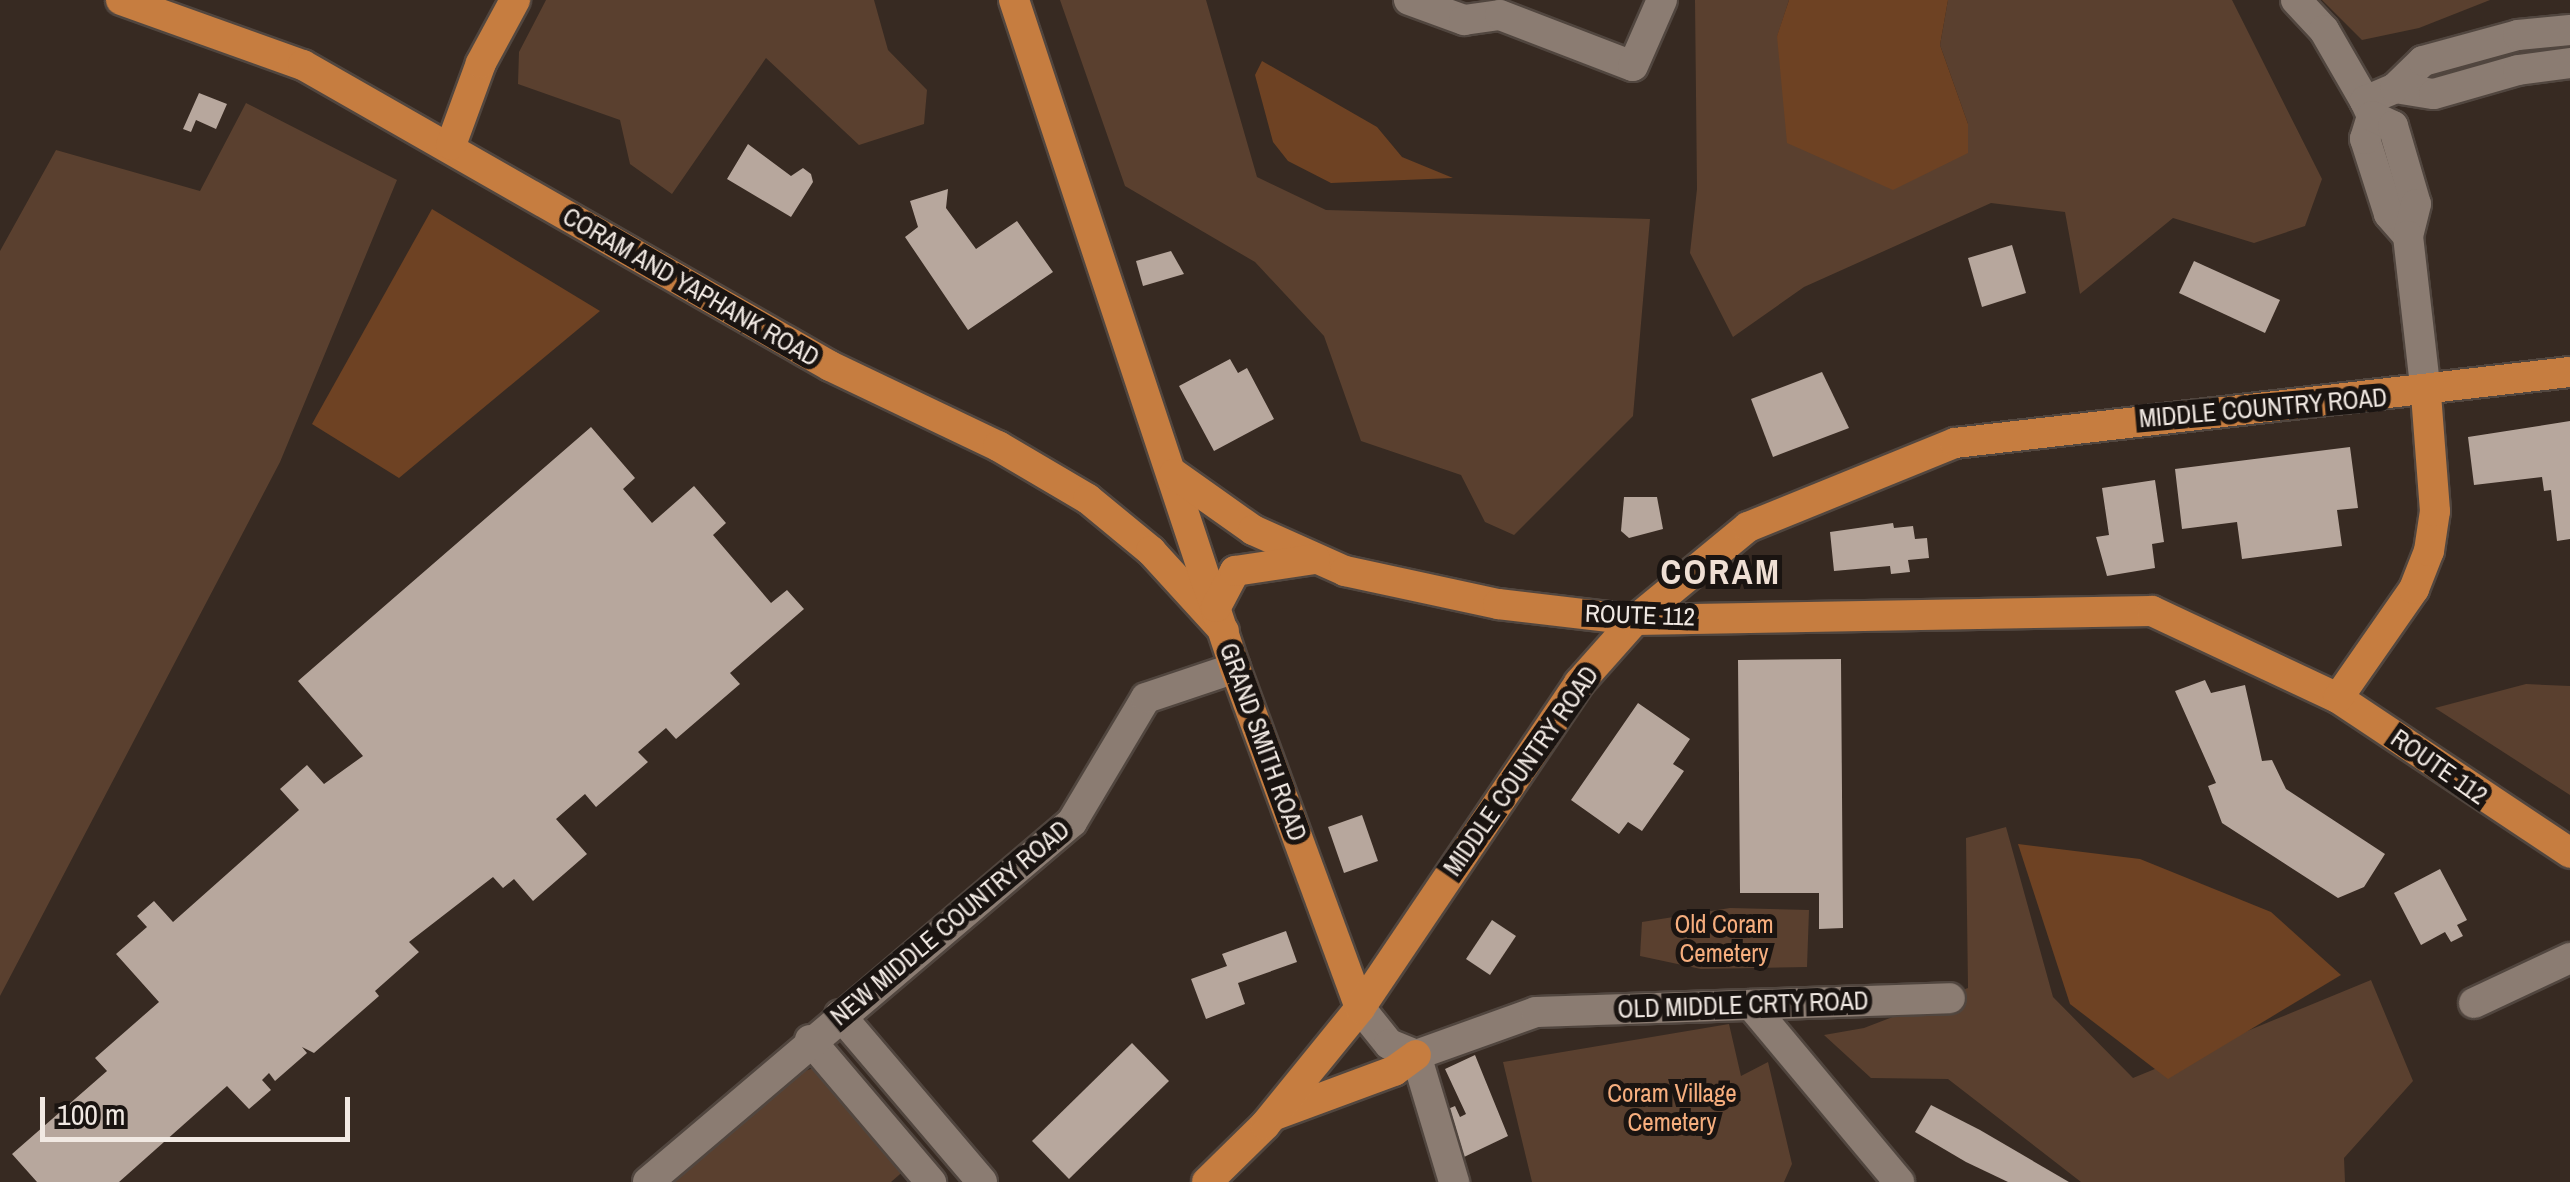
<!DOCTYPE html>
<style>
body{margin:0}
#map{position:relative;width:2570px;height:1182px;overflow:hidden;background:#372a22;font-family:"Archivo Narrow",sans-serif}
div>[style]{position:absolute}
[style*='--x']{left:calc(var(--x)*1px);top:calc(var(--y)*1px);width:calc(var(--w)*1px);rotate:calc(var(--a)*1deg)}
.green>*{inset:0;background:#5a402f}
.water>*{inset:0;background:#6e4223}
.building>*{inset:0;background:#b7a79d}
.roads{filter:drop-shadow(2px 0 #51463f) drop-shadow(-2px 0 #51463f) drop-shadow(0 2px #51463f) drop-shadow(0 -2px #51463f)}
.minor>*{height:30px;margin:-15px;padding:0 15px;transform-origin:15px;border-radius:15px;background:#8b7c72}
.major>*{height:30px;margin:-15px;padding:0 15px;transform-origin:15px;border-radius:15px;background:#c67d40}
span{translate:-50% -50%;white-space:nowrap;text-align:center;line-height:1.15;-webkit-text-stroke:10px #1a1411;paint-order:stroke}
.street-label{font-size:25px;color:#f1e9e3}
.park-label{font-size:25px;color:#f6ae7e}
.district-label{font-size:35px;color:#efdfd4;font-weight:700;letter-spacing:2.5px}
.scale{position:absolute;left:40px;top:1097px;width:310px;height:45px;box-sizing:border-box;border:5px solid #f1e9e3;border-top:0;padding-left:12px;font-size:30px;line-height:35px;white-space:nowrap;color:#f1e9e3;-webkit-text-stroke:8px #1a1411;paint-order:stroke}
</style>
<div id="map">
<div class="green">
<div style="clip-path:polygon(546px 0,874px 0,888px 50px,927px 90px,924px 124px,859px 145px,766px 58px,672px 194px,630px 164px,620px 120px,518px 84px,519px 52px)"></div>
<div style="clip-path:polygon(1060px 0,1206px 0,1257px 177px,1326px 210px,1650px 219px,1633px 416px,1514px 535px,1485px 522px,1461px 475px,1361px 441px,1324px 336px,1255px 262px,1125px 186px)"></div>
<div style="clip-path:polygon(1695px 0,1789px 0,1777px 37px,1968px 124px,1940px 45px,1948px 0,2232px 0,2322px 179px,2305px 226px,2254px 243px,2173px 218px,2080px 294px,2065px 212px,1991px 203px,1804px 287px,1733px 337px,1690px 253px,1697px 189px)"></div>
<div style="clip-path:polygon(2322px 0,2490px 0,2419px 28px,2362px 40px)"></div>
<div style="clip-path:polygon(246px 103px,397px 180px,280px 462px,0 996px,0 251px,56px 150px,200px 191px)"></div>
<div style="clip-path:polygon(2526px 684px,2570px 686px,2570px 795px,2435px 708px)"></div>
<div style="clip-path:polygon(2006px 827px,2053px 997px,2133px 1078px,2371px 980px,2413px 1081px,2344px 1158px,2345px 1182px,2081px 1182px,1948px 1079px,1871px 1078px,1824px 1035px,1864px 1028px,1968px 988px,1966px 838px)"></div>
<div style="clip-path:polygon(1730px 908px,1809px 910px,1807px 967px,1701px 969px,1640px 956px,1642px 922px)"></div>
<div style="clip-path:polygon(1729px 1024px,1741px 1076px,1768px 1062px,1792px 1164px,1784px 1182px,1532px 1182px,1503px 1062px)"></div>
<div style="clip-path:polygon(819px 1066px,907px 1168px,891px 1182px,674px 1182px,802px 1072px)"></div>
</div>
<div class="water">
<div style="clip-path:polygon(1789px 0,1948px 0,1940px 45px,1968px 124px,1968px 153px,1893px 190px,1787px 143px,1777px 36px)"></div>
<div style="clip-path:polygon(1262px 61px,1377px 127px,1402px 157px,1453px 178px,1331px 183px,1288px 161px,1273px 142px,1255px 75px)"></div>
<div style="clip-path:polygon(432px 209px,600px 311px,399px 478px,312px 424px)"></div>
<div style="clip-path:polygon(2018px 844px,2140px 859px,2271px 912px,2341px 975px,2168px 1079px,2070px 1004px)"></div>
</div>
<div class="building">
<div style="clip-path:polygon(199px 93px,227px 104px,216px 129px,196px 120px,191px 132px,183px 129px)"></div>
<div style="clip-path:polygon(748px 144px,791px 176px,803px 168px,811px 174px,813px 182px,791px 217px,727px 179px)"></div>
<div style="clip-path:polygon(948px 189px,946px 208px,976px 249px,1017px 221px,1053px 272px,968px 330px,905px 237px,918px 227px,910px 201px)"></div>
<div style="clip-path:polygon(2012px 245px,2026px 293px,1982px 307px,1968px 258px)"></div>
<div style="clip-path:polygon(1171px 251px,1184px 274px,1143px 286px,1136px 261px)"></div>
<div style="clip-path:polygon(2194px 261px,2280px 300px,2265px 333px,2179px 293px)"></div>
<div style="clip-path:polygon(1230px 359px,1238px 373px,1247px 368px,1274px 419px,1214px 451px,1179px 386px)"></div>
<div style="clip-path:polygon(1822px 372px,1849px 428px,1773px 457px,1751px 399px)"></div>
<div style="clip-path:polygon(2570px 421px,2570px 539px,2557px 541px,2551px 490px,2544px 491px,2542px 477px,2474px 485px,2468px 437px)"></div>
<div style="clip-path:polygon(591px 427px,635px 478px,623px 489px,652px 523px,694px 486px,726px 523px,713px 535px,771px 603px,787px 590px,804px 609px,730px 673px,740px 684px,676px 739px,666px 728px,638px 752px,648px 762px,596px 807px,585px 794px,556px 819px,587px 854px,533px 901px,514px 879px,503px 888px,493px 877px,409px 942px,419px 952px,375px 991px,379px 996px,314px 1053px,302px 1047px,307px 1053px,275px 1081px,269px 1073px,262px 1080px,271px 1090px,249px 1109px,227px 1086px,119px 1182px,37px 1182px,12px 1154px,107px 1071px,95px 1058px,159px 1002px,116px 954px,147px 927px,137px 916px,154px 901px,173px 922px,299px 810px,280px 789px,307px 765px,324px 784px,363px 756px,298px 681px)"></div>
<div style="clip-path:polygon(2350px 447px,2358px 508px,2337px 510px,2342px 546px,2242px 559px,2237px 522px,2182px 529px,2175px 469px)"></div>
<div style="clip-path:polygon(2155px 480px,2164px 542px,2152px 544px,2155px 568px,2107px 576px,2096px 537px,2109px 535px,2102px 488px)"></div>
<div style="clip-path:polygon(1624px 497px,1657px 497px,1663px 529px,1629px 538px,1621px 531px)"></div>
<div style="clip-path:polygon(1893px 523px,1894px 528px,1913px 526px,1915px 539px,1927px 538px,1929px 558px,1908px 560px,1910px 572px,1891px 574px,1890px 566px,1834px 571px,1830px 532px)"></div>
<div style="clip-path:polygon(1841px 659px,1843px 928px,1819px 929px,1819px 893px,1740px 893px,1738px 660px)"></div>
<div style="clip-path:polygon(2205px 680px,2211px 693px,2245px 685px,2262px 761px,2272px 760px,2286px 789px,2385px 854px,2364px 887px,2338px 898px,2222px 823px,2208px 786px,2216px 783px,2175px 691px)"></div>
<div style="clip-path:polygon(1638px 703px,1690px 739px,1673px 764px,1684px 771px,1642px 831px,1628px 822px,1619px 834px,1571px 800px)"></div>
<div style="clip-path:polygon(1362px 815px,1378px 861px,1344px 873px,1328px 827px)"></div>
<div style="clip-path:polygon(2440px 869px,2467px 920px,2457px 925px,2463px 936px,2451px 942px,2445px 932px,2421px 945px,2394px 893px)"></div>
<div style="clip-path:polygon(1492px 920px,1516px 936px,1490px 975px,1466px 959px)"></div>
<div style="clip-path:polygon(1286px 931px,1297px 962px,1238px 983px,1245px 1004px,1206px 1019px,1191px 979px,1227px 966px,1222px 954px)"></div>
<div style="clip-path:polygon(1132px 1043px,1169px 1081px,1069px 1179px,1032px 1141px)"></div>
<div style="clip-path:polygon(1475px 1055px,1508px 1136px,1464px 1157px,1443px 1111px,1455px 1106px,1460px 1117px,1466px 1114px,1445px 1069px)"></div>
<div style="clip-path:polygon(1931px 1105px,1980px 1130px,2069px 1182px,2008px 1182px,1966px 1162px,1915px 1132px)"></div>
</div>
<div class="roads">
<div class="minor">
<div style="--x:1409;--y:0;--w:59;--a:20"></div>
<div style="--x:1464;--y:20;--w:36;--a:-8"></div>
<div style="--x:1500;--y:15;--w:142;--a:21"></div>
<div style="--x:1633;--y:66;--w:72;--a:-66.3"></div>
<div style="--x:2296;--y:0;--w:41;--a:47"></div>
<div style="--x:2324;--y:30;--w:82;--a:60"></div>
<div style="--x:2395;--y:88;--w:39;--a:9"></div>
<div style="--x:2434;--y:94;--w:87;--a:-15.9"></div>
<div style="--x:2518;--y:70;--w:52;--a:-7.7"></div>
<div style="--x:2372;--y:116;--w:17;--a:-115"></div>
<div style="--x:2365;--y:101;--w:33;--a:-23"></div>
<div style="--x:2395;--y:88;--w:39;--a:-44"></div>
<div style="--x:2423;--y:61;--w:98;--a:-15.3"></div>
<div style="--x:2518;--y:35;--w:52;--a:-5.5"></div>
<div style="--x:2408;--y:236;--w:29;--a:-131"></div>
<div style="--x:2389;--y:214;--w:79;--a:-107.7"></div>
<div style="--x:2365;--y:139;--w:24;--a:-73"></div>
<div style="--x:2372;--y:116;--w:23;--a:25"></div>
<div style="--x:2393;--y:126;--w:81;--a:73.6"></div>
<div style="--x:2416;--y:204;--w:33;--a:104"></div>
<div style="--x:2408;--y:236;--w:158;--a:83.5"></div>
<div style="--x:2474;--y:1003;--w:106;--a:-25.1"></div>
<div style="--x:1751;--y:1005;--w:231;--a:50.1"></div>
<div style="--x:1360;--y:1008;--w:46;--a:51.1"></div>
<div style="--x:1389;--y:1044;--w:29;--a:22"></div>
<div style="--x:1416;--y:1055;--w:127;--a:-19.7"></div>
<div style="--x:1536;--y:1012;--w:414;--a:-1.9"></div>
<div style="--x:840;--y:1015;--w:219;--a:49.6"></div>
<div style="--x:810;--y:1040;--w:187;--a:49.6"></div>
<div style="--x:1416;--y:1055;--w:133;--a:73.3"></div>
<div style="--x:648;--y:1182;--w:556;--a:-40.33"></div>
<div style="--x:1072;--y:822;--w:144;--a:-59.2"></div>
<div style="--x:1146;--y:698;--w:94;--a:-18.6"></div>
</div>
<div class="major">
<div style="--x:121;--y:0;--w:193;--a:19.7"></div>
<div style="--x:303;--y:65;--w:607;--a:29.73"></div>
<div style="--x:830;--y:366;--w:186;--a:25.5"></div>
<div style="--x:998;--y:446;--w:104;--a:30.5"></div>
<div style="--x:1088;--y:499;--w:82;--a:39.5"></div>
<div style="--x:1151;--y:551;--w:108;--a:47.6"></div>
<div style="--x:1014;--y:0;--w:704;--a:71.69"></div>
<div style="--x:1235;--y:668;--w:362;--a:69.8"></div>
<div style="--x:451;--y:145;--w:87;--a:-69.9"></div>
<div style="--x:481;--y:63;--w:72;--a:-61.6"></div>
<div style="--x:1174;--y:474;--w:97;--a:35.3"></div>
<div style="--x:1253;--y:530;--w:101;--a:24"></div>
<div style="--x:1345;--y:571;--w:157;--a:12.2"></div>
<div style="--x:1498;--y:604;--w:138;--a:6.7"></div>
<div style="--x:1635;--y:620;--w:517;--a:-1"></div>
<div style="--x:2152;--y:611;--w:205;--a:25.1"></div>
<div style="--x:2338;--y:698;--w:279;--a:33.7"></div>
<div style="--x:1216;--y:607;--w:41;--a:-62.2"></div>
<div style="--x:1235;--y:571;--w:81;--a:-8.5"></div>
<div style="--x:2338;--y:698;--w:133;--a:-55.1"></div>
<div style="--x:2414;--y:589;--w:41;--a:-68.5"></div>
<div style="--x:2429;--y:551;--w:40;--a:-81.5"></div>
<div style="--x:2435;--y:511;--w:118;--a:-94.4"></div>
<div style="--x:1275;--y:1115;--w:127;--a:-20.3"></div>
<div style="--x:1394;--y:1071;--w:27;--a:-36"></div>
<div style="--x:1207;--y:1182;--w:81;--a:-44.5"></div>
<div style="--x:1265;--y:1125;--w:151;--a:-50.9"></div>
<div style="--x:1360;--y:1008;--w:392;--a:-56"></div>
<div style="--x:1579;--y:683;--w:84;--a:-48.4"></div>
<div style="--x:1635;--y:620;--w:146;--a:-39.5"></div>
<div style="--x:1748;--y:527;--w:223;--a:-22.1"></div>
<div style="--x:1955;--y:443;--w:619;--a:-6.59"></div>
</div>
</div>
<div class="street-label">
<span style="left:691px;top:287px;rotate:30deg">CORAM AND YAPHANK ROAD</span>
<span style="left:2263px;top:408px;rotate:-5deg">MIDDLE COUNTRY ROAD</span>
<span style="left:1640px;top:615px;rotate:2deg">ROUTE 112</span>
<span style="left:1263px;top:742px;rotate:70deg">GRAND SMITH ROAD</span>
<span style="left:2439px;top:767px;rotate:35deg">ROUTE 112</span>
<span style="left:1521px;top:771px;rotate:-55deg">MIDDLE COUNTRY ROAD</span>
<span style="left:950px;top:923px;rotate:-40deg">NEW MIDDLE COUNTRY ROAD</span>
<span style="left:1743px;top:1005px;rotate:-2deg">OLD MIDDLE CRTY ROAD</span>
</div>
<div class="park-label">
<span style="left:1724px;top:939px">Old Coram<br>Cemetery</span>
<span style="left:1672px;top:1108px">Coram Village<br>Cemetery</span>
</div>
<div class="district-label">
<span style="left:1721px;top:572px">CORAM</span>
</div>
<div class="scale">100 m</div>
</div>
